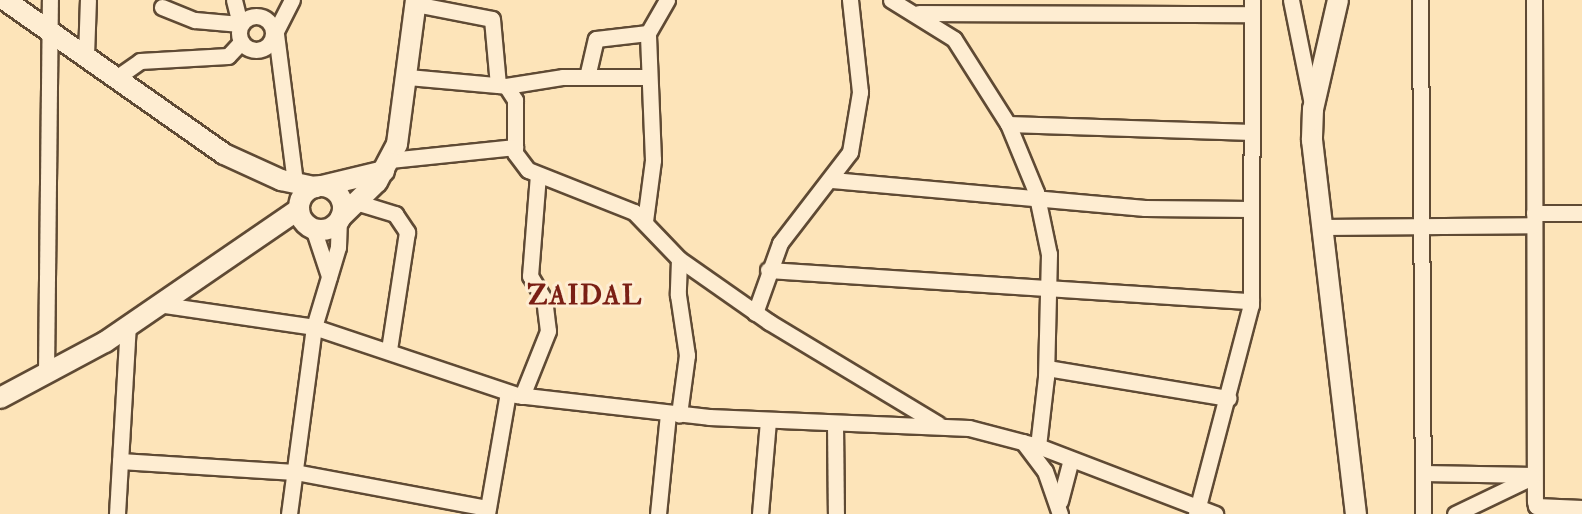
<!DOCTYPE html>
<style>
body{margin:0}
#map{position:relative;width:1582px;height:514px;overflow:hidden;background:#fde4b9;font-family:"IM FELL Double Pica",serif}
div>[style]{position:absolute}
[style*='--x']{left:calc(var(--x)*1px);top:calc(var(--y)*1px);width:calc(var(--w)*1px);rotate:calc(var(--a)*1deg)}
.roads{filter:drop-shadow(2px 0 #5f4a34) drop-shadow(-2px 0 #5f4a34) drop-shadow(0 2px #5f4a34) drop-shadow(0 -2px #5f4a34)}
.minor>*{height:15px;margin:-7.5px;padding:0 7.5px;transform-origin:7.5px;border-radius:7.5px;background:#feedd2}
.minor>.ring{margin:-7.5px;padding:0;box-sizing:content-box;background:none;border:15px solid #feedd2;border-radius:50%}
.tertiary>*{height:20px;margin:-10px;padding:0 10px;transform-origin:10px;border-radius:10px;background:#feedd2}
.tertiary>.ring{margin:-10px;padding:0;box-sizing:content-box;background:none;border:20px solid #feedd2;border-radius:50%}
span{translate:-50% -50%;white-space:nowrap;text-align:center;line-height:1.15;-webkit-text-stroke:6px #feedd2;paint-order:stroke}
.district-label{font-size:27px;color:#7a1f14;font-weight:700;letter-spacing:1.5px}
</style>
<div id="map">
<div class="roads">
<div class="minor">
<div style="--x:891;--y:0;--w:74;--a:31.8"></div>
<div style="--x:954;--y:39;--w:101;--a:57.6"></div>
<div style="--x:1008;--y:124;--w:74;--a:67.6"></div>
<div style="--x:1036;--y:192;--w:63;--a:78.2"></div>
<div style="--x:1049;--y:254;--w:123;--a:91.4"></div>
<div style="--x:1046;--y:377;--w:69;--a:96.6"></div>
<div style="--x:1291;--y:0;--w:111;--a:78.6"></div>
<div style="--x:1420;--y:0;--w:514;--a:89.67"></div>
<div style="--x:1534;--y:0;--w:501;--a:89.89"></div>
<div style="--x:1535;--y:501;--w:5;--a:79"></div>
<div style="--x:1536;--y:506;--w:46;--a:2.5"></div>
<div style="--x:415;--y:4;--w:78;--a:11"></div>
<div style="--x:492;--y:19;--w:66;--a:84.8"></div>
<div style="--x:162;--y:7;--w:35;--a:22"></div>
<div style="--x:195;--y:20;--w:45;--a:5.1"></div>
<div style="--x:240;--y:24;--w:25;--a:-104"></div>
<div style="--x:919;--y:13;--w:333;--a:0.2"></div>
<div class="ring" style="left:239px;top:16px;width:19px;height:19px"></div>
<div style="--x:276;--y:31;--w:35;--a:-63"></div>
<div style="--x:276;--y:34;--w:150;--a:82.7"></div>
<div style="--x:86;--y:56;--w:56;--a:-88"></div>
<div style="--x:408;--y:77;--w:98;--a:5.2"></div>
<div style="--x:506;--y:86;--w:17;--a:57"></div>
<div style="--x:515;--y:100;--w:53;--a:90"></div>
<div style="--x:515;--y:153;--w:21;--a:53"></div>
<div style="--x:528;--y:170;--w:114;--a:21.6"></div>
<div style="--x:634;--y:212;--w:65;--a:46.2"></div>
<div style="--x:679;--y:259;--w:110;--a:35"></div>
<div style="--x:769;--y:322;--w:197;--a:31.1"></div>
<div style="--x:587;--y:77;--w:39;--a:-77"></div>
<div style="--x:596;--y:39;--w:52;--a:-6.6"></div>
<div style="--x:648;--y:33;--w:38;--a:-60"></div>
<div style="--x:116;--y:78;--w:29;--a:-35"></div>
<div style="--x:140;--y:61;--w:88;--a:-3.3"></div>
<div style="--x:228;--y:56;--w:18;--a:-47"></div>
<div style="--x:506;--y:86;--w:58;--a:-9"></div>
<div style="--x:563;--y:77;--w:86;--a:0"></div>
<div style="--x:1008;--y:124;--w:244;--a:1.9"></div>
<div style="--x:390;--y:160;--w:126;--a:-5.9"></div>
<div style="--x:832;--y:180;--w:314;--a:5.1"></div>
<div style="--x:1145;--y:208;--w:106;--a:0.5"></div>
<div style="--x:359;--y:203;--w:38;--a:17"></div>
<div style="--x:395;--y:214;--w:22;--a:56"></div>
<div style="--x:407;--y:232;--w:118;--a:98.7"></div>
<div style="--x:1534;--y:213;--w:48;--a:0"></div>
<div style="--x:645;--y:221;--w:62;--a:-82.5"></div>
<div style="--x:653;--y:160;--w:127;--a:-92.3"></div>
<div style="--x:1322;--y:227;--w:212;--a:-0.5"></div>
<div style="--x:313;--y:228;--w:51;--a:71.6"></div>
<div style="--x:679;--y:259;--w:36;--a:92"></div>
<div style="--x:678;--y:295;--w:61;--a:81.5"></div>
<div style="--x:687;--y:355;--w:60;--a:97.7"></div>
<div style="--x:768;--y:270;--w:484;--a:3.7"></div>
<div style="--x:157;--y:304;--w:159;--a:8.3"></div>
<div style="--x:314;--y:327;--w:214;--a:18.5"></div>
<div style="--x:517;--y:395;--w:193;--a:6.5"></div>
<div style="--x:709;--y:417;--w:260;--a:2.4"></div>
<div style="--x:969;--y:428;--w:71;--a:14.6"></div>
<div style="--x:1038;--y:446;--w:190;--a:21"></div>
<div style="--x:755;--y:313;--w:74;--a:-70.3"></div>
<div style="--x:780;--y:243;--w:115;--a:-52.4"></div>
<div style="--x:850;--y:152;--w:61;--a:-80.5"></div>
<div style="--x:860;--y:92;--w:93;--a:-96.2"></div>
<div style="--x:1047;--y:368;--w:184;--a:9.4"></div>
<div style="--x:46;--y:374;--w:374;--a:-89.4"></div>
<div style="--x:522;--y:396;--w:70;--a:-68.2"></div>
<div style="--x:548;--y:331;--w:32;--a:-97"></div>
<div style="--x:544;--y:299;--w:27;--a:-121"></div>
<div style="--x:530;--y:276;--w:101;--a:-85.5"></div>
<div style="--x:835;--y:424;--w:90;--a:89.4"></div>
<div style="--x:1023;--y:442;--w:36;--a:53"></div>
<div style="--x:1045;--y:471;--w:46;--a:70.8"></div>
<div style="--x:120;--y:461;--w:175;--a:3.6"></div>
<div style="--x:295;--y:472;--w:196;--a:10.6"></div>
<div style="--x:1423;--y:473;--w:111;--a:1"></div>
<div style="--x:1060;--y:501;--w:43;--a:-75.3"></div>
<div style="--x:117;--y:514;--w:189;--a:-86.7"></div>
<div style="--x:289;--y:514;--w:189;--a:-82.4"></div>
<div style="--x:314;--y:327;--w:84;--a:-73.3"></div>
<div style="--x:338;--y:247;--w:27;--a:-88"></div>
<div style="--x:487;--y:514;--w:123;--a:-80.2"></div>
<div style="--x:658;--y:514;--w:101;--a:-84.3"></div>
<div style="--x:760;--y:514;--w:93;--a:-85.1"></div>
<div style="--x:1196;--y:514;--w:216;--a:-75.3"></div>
<div style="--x:1251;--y:305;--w:305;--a:-89.8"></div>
<div style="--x:1455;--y:514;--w:85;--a:-25.7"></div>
</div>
<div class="tertiary">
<div style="--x:5;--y:0;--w:268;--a:35.1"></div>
<div style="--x:224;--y:154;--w:63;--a:24.5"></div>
<div style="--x:281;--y:180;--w:35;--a:12"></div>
<div style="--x:1338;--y:0;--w:112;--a:102.9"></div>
<div style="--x:1313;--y:109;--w:31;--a:92"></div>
<div style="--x:1312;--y:140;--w:377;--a:83.3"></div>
<div style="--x:322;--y:186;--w:64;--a:-13.6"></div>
<div class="ring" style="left:299px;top:186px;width:24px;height:24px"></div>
<div style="--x:341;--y:217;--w:50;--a:-44.2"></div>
<div style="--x:377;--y:182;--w:43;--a:-62.2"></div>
<div style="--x:397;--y:144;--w:145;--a:-82.5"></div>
<div style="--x:0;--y:398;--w:119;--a:-28.1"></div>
<div style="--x:105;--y:342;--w:235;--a:-34.4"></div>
</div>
</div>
<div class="district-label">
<span style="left:585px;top:296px">ZAIDAL</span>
</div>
</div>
